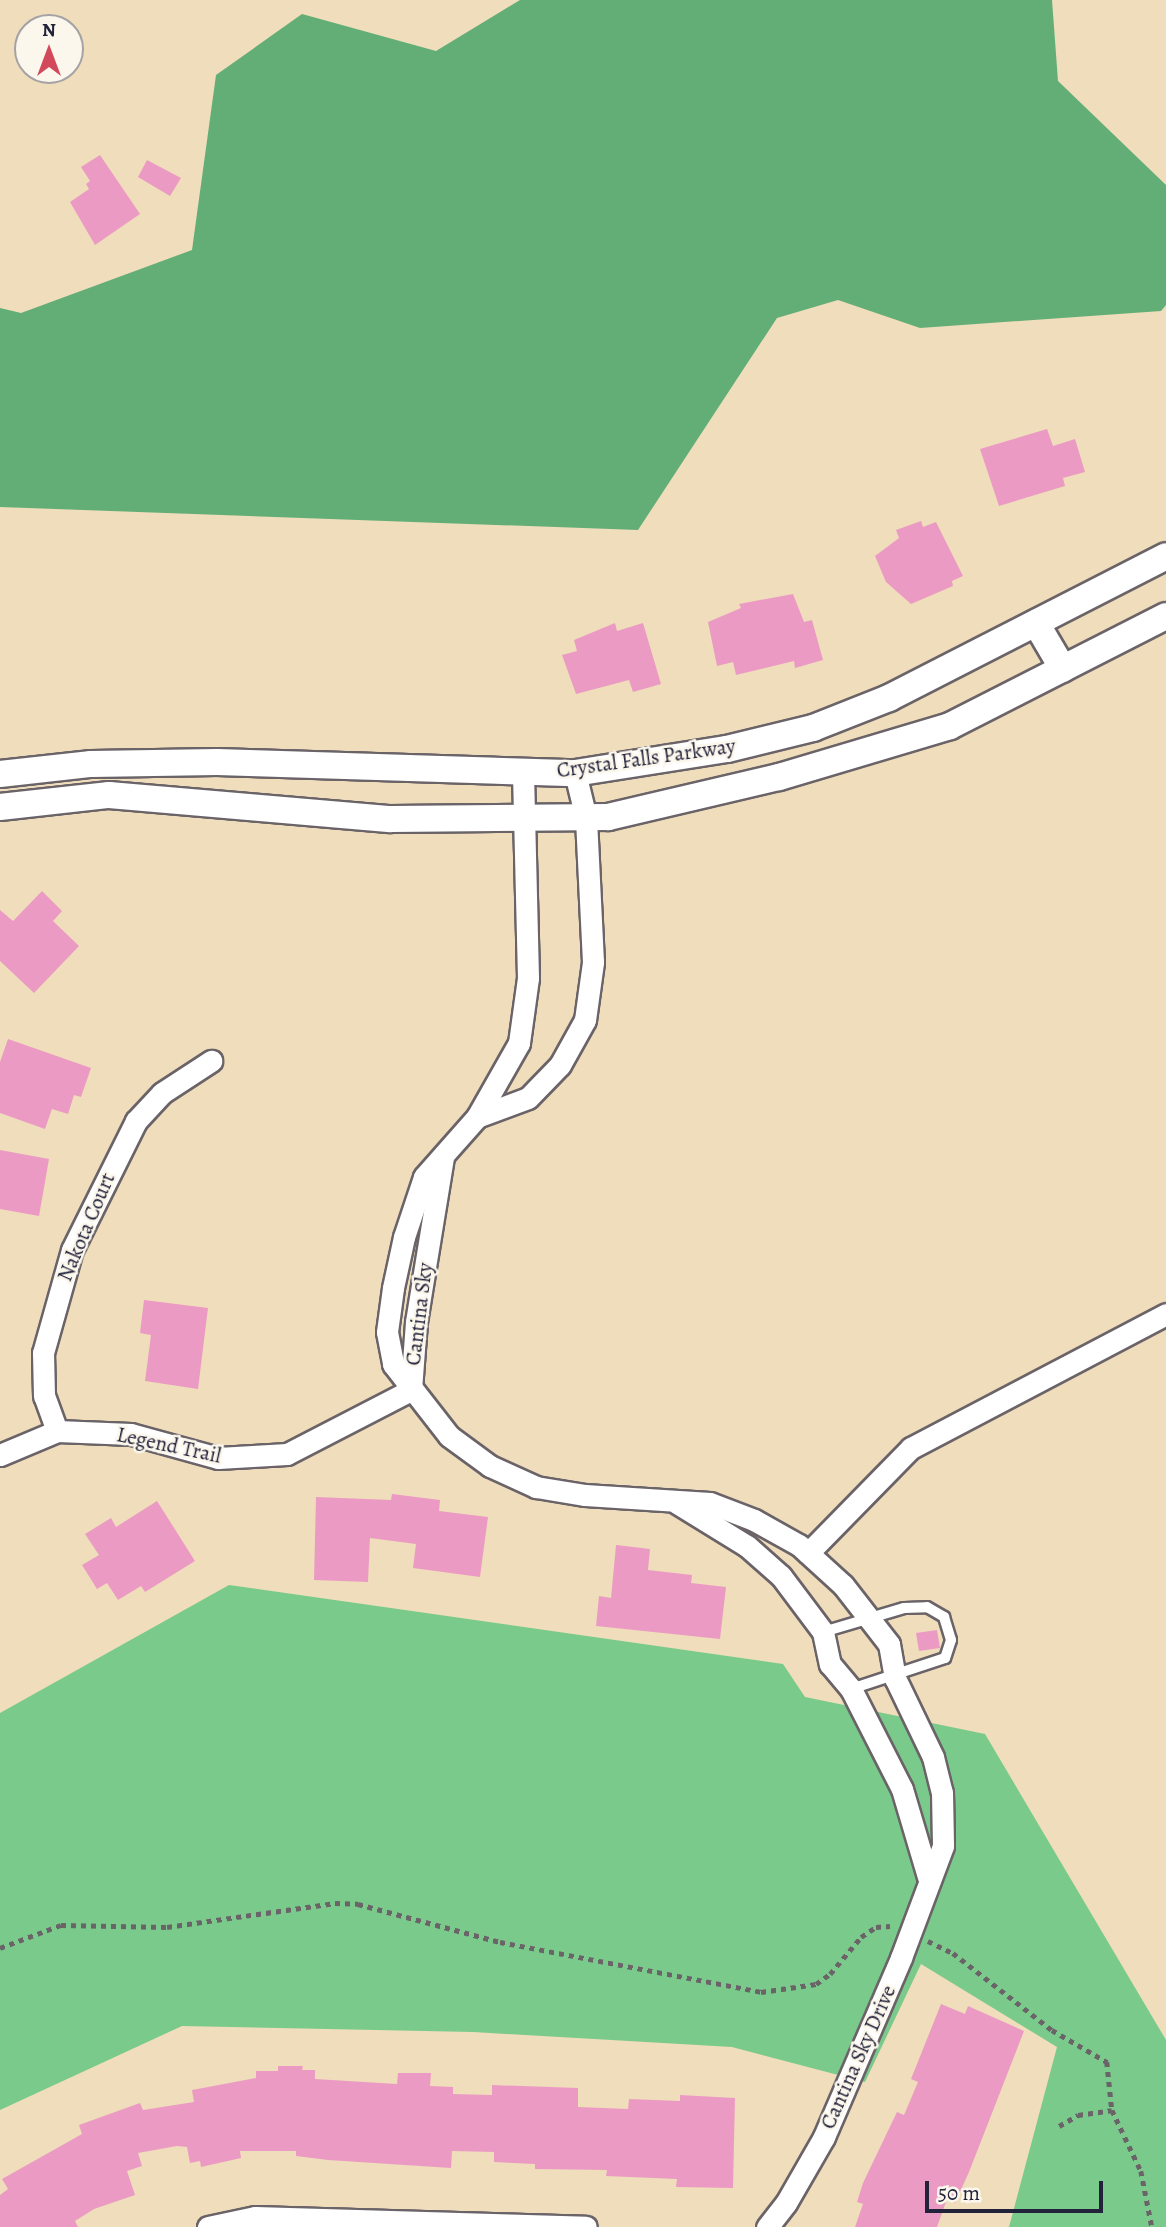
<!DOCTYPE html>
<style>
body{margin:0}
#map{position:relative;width:1166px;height:2227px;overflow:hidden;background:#efddbb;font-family:Alegreya,serif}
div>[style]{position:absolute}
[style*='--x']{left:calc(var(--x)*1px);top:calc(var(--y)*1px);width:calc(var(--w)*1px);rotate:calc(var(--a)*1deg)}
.green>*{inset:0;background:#7aca8b}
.forest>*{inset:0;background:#63ae77}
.building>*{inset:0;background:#eb9bc3}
.path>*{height:4.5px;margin-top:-2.25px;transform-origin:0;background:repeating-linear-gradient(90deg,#6a6368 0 5px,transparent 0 10px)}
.roads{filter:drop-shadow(2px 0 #6a6368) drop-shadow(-2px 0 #6a6368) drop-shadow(0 2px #6a6368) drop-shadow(0 -2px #6a6368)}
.service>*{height:10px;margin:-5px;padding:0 5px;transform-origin:5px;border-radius:5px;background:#fff}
.minor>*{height:21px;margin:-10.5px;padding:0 10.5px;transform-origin:10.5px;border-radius:10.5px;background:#fff}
.tertiary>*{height:26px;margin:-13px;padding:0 13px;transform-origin:13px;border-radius:13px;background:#fff}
span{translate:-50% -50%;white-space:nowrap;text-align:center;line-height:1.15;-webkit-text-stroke:5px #fbf7ec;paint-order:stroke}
.street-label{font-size:21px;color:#22223b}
.north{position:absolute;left:14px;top:14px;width:70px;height:70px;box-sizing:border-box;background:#fbf7ec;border:2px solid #a4a2a5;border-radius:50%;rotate:0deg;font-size:19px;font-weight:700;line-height:28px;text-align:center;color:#22223b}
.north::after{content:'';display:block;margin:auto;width:24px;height:32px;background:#d1495b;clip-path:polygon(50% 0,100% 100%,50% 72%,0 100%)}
.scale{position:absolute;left:925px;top:2181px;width:178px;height:32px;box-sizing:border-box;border:4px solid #22223b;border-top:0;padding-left:9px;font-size:21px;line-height:24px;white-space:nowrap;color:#22223b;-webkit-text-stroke:5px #fbf7ec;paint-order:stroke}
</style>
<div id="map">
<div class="green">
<div style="clip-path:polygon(229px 1585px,783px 1664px,805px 1697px,985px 1734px,1166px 2040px,1166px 2227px,1009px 2227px,1057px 2047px,921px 1964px,865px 2082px,732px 2047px,473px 2032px,182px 2026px,0 2110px,0 1713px)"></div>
</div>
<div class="forest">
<div style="clip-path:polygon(520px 0,1052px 0,1058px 81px,1166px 185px,1166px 305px,1161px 311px,920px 328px,838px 300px,777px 318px,638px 530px,0 507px,0 308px,21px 313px,192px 250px,216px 75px,302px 14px,436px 51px)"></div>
</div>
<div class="building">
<div style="clip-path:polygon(100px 155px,140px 214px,95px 245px,70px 202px,89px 189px,86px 184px,90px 181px,81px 167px)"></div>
<div style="clip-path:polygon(147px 160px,181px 178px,170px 196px,138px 177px)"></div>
<div style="clip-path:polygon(1047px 429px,1053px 446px,1075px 439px,1085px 472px,1063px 478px,1065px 486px,999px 506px,980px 449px)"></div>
<div style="clip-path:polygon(921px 521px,923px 527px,936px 522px,963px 576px,952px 581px,953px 586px,911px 604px,886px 582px,875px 556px,899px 538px,896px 530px)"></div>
<div style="clip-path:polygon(793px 594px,804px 622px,812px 620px,823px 660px,795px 668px,794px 661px,736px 675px,733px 662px,717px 666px,708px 622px,741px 608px,739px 604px)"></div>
<div style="clip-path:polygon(615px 623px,617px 631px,643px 623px,661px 684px,633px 692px,629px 680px,576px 694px,562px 655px,577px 651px,574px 640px)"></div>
<div style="clip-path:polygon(42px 891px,62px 911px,53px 921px,79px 946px,34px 993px,0 961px,0 910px,13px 921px)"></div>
<div style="clip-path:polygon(8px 1039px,91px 1068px,81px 1097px,74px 1095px,68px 1114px,52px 1109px,45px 1129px,0 1113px,0 1062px)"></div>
<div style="clip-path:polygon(0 1150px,49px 1159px,39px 1216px,0 1209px)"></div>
<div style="clip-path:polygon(144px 1300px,208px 1308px,198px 1389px,145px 1381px,151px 1335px,140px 1333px)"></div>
<div style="clip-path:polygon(392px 1494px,440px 1500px,439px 1511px,488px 1517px,480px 1577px,413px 1568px,416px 1544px,370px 1538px,368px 1582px,314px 1580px,316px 1497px,391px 1500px)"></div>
<div style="clip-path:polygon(157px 1501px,195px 1561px,145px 1592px,141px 1586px,118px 1600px,107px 1583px,97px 1589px,82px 1565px,99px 1555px,85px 1534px,111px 1518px,116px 1527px)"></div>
<div style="clip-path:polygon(616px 1545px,650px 1549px,648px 1570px,692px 1575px,691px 1583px,726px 1587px,720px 1639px,596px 1626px,599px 1596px,611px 1598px)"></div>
<div style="clip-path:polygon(937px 1630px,940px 1648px,919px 1651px,916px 1633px)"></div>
<div style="clip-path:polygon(941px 2004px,965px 2014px,968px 2006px,1024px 2031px,969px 2172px,955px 2203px,947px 2199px,937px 2227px,855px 2227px,863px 2204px,857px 2202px,863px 2183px,897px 2112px,904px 2115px,918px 2082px,911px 2079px)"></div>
<div style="clip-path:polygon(278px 2066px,303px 2066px,302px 2070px,315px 2070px,315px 2079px,397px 2084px,398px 2073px,431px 2073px,430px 2086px,453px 2087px,453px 2094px,492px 2095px,492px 2085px,578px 2088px,578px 2107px,628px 2109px,629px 2099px,680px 2101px,680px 2095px,735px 2098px,733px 2188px,676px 2187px,677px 2179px,606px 2176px,607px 2170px,535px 2169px,535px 2164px,494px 2162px,494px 2152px,452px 2151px,451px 2168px,328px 2160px,296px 2156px,296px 2151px,240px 2151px,241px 2158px,201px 2167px,200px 2161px,190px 2163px,187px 2147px,177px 2146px,138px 2153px,142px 2166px,127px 2171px,135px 2195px,94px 2209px,75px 2221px,78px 2227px,0 2227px,0 2195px,8px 2189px,2px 2179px,82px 2134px,79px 2125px,140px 2103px,143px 2110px,194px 2102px,192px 2090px,256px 2078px,256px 2071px,278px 2071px)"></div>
</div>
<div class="path">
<div style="--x:928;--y:1941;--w:28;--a:26"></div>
<div style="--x:953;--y:1953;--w:125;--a:37.9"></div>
<div style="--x:1052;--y:2030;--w:64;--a:30.2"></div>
<div style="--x:1107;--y:2062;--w:48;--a:84.1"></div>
<div style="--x:1112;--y:2110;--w:68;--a:64.6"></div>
<div style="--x:1141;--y:2171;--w:57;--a:78.9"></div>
<div style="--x:0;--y:1948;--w:65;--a:-20.7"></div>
<div style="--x:61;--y:1925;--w:106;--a:1.1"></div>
<div style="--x:167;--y:1927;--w:170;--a:-8.1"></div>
<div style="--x:335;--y:1903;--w:23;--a:2"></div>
<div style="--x:358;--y:1904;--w:147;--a:15"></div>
<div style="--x:500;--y:1942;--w:266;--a:10.8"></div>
<div style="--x:761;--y:1992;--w:56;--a:-8.3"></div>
<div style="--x:816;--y:1984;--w:17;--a:-36"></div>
<div style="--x:830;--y:1974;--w:48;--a:-50"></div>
<div style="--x:861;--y:1937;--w:18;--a:-34"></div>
<div style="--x:876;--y:1927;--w:14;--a:-4"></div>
<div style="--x:1059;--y:2126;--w:22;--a:-30"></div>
<div style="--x:1078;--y:2115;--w:34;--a:-8"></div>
</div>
<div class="roads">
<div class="service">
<div style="--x:823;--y:1632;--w:84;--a:-16.5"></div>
<div style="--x:904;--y:1608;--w:23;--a:-2"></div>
<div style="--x:927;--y:1607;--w:20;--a:30"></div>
<div style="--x:944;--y:1617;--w:24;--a:73"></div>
<div style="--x:951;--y:1640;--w:19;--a:108"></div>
<div style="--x:945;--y:1658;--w:99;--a:161.7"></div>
</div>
<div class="minor">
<div style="--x:523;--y:773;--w:205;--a:88.6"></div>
<div style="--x:528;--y:978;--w:66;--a:97.9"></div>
<div style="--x:519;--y:1043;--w:85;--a:119.6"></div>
<div style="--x:477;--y:1117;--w:80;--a:131.5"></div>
<div style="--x:424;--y:1177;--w:63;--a:108.4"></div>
<div style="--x:404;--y:1237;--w:52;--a:102.2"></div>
<div style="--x:393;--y:1288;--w:44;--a:97.8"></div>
<div style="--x:387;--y:1332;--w:33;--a:79"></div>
<div style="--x:393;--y:1364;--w:91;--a:52.1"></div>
<div style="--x:449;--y:1436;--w:51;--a:36.2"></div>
<div style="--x:490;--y:1466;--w:51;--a:24.5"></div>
<div style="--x:536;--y:1487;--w:50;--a:9.3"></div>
<div style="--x:585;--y:1495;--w:125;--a:3.7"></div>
<div style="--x:710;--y:1503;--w:47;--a:21.1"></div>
<div style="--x:754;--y:1520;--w:51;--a:29.1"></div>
<div style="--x:799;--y:1545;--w:59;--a:42.3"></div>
<div style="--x:843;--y:1585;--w:75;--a:52.1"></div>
<div style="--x:889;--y:1644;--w:35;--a:80"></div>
<div style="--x:895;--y:1678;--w:88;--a:64.3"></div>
<div style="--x:933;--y:1757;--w:36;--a:76"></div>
<div style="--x:942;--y:1792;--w:54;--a:88.9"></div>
<div style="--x:943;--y:1846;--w:120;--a:110.6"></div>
<div style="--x:901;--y:1958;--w:195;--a:113.3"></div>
<div style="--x:824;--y:2137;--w:76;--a:119.9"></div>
<div style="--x:786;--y:2203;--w:31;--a:128"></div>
<div style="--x:477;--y:1117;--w:54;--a:-20.4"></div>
<div style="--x:528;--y:1098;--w:46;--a:-45.9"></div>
<div style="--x:560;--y:1065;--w:51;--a:-60.9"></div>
<div style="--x:585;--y:1020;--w:59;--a:-82.1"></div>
<div style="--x:593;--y:962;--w:144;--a:-92.8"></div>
<div style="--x:586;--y:818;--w:46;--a:-103.7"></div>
<div style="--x:411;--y:1390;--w:68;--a:-85.8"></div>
<div style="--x:416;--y:1322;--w:167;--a:-80.7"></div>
<div style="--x:57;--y:1431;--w:37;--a:-110"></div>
<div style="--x:44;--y:1396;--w:43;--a:-91.3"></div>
<div style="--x:43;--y:1353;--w:107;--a:-74.3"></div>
<div style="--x:72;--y:1250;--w:144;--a:-63.6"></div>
<div style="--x:136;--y:1121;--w:38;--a:-47"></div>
<div style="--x:162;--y:1093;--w:59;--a:-33.1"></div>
<div style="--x:0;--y:1455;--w:62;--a:-22.8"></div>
<div style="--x:57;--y:1431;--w:74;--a:2.3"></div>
<div style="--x:131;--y:1434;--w:90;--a:15.4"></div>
<div style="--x:218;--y:1458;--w:69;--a:-3.3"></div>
<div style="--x:287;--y:1454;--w:140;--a:-27.3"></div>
<div style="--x:677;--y:1503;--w:82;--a:31.6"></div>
<div style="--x:747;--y:1546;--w:45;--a:41.4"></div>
<div style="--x:781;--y:1576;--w:70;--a:53.1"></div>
<div style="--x:823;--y:1632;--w:33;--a:78"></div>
<div style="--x:830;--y:1664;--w:33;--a:50"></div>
<div style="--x:851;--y:1689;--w:112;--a:63"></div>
<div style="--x:902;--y:1789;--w:92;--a:73.5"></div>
<div style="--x:808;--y:1553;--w:147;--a:-45.6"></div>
<div style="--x:911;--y:1448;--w:288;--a:-27.7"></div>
<div style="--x:208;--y:2227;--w:48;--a:-12"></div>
<div style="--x:255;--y:2217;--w:331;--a:1.7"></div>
</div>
<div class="tertiary">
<div style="--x:1036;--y:623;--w:53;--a:59.6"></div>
<div style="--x:0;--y:774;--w:92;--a:-6.3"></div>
<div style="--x:91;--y:764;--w:126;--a:-0.9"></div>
<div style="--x:217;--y:762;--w:358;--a:1.8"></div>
<div style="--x:575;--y:773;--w:154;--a:-9"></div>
<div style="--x:727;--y:749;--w:89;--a:-13.7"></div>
<div style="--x:813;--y:728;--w:82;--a:-21.5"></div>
<div style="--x:889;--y:698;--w:311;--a:-27.1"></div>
<div style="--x:0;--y:807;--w:110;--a:-6.3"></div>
<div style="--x:109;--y:795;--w:283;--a:4.9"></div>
<div style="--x:391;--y:819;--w:217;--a:-0.5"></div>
<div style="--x:608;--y:817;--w:176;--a:-13.2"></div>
<div style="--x:779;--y:777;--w:178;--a:-16.6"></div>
<div style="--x:950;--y:726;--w:242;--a:-27"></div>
</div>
</div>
<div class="street-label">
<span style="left:646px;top:758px;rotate:-8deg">Crystal Falls Parkway</span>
<span style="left:86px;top:1227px;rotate:-67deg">Nakota Court</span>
<span style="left:419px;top:1314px;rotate:-83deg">Cantina Sky</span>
<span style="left:169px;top:1445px;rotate:12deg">Legend Trail</span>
<span style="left:858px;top:2057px;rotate:-66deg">Cantina Sky Drive</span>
</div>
<div class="north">N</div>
<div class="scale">50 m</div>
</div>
